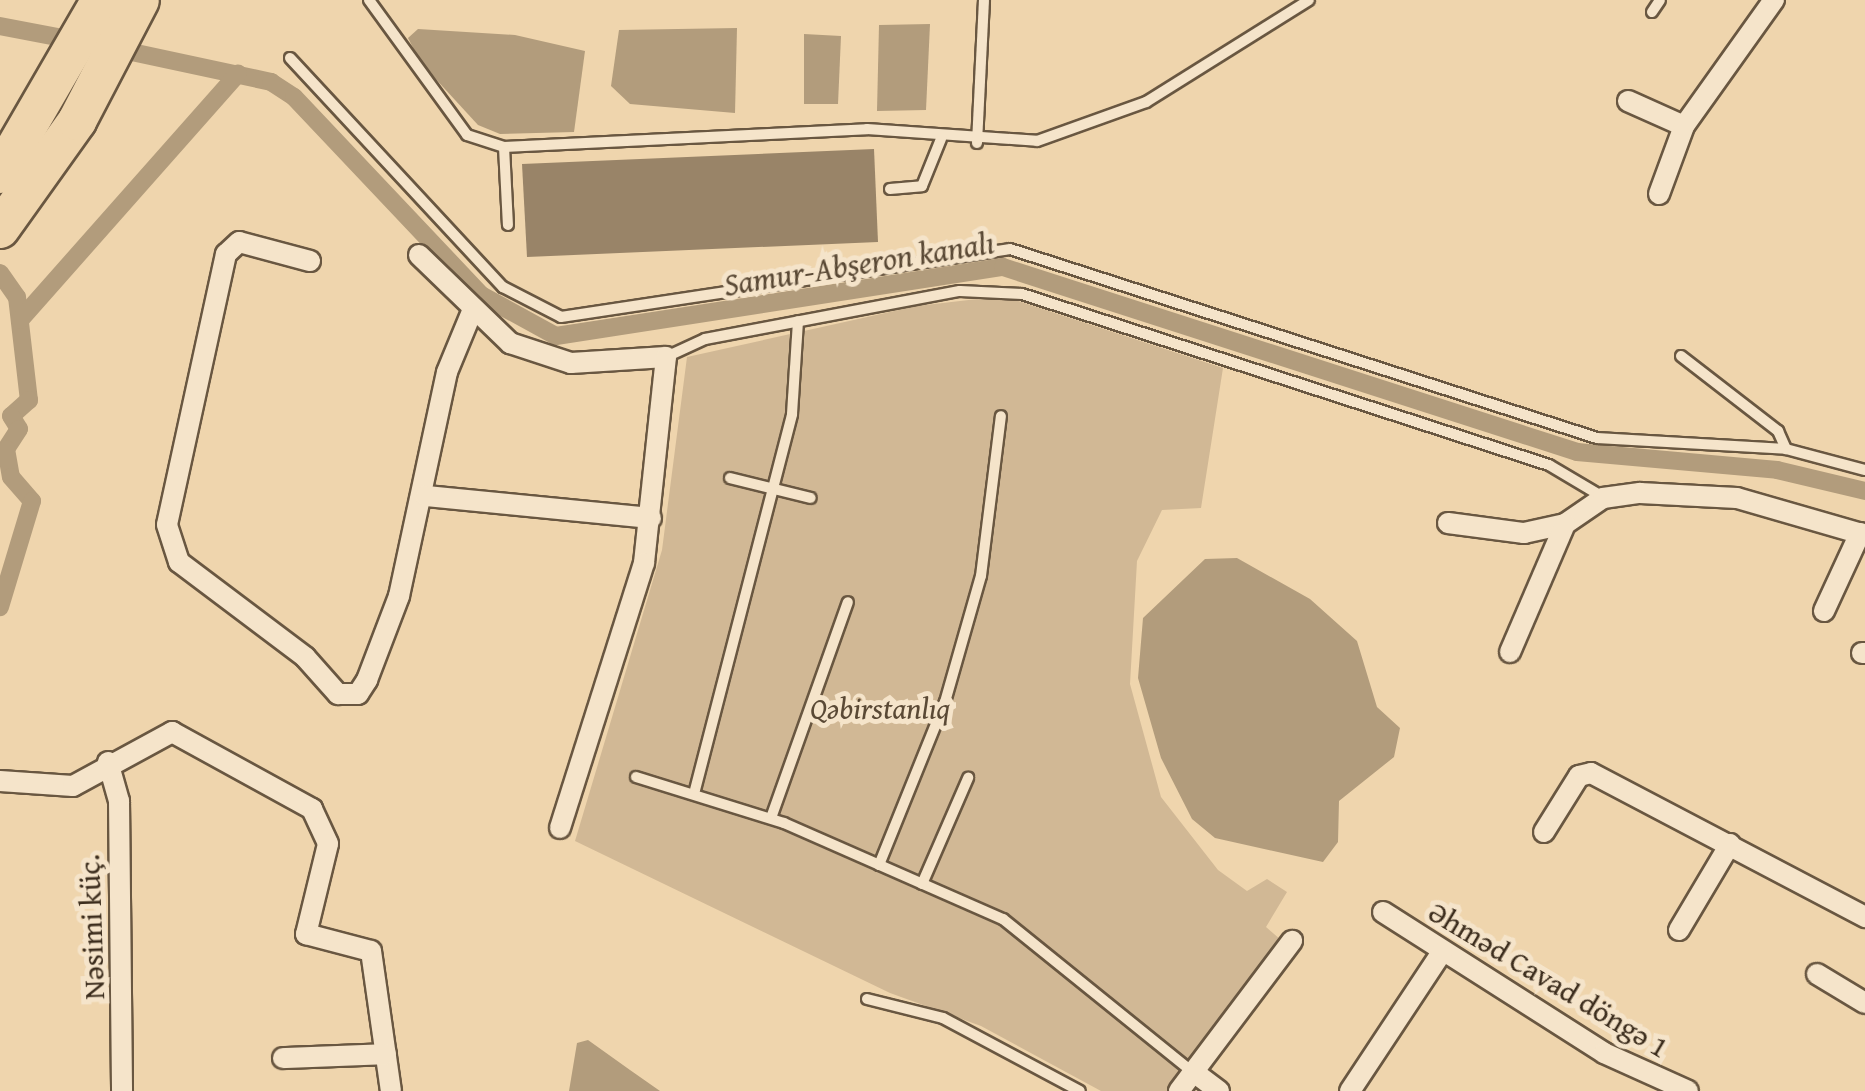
<!DOCTYPE html>
<meta charset="utf-8">
<style>
body{margin:0}
#map{position:relative;width:1865px;height:1091px;overflow:hidden;background:#efd5ad;font-family:"Gentium Book Plus",serif}
div>[style]{position:absolute}
[style*='--x']{left:calc(var(--x)*1px);top:calc(var(--y)*1px);width:calc(var(--w)*1px);rotate:calc(var(--a)*1deg)}
.green>*{inset:0;background:#d1b895}
.water>*{inset:0;background:#b29c7c}
.canal>*{height:18px;margin:-9px;padding:0 9px;transform-origin:9px;border-radius:9px;background:#b29c7c}
.building>*{inset:0;background:#998468}
.roads{filter:drop-shadow(2px 0 #695741) drop-shadow(-2px 0 #695741) drop-shadow(0 2px #695741) drop-shadow(0 -2px #695741)}
.lane>*{height:10px;margin:-5px;padding:0 5px;transform-origin:5px;border-radius:5px;background:#f5e4ca}
.street>*{height:20px;margin:-10px;padding:0 10px;transform-origin:10px;border-radius:10px;background:#f5e4ca}
.highway>*{height:38px;margin:-19px;padding:0 19px;transform-origin:19px;border-radius:19px;background:#efd5ad}
span{translate:-50% -50%;white-space:nowrap;text-align:center;line-height:1.15;-webkit-text-stroke:10px #f5e4ca;paint-order:stroke}
.park-label{font-size:30px;color:#5a4935;font-style:italic}
.street-label{font-size:30px;color:#3c2d1d}
.water-label{font-size:32px;color:#5a4935;font-style:italic}
</style>
<div id="map">
<div class="green">
<div style="clip-path:polygon(1003px 296px,1223px 368px,1201px 508px,1162px 510px,1137px 561px,1130px 684px,1161px 797px,1218px 870px,1247px 891px,1267px 879px,1287px 892px,1266px 927px,1281px 940px,1168px 1091px,1101px 1091px,981px 1026px,890px 993px,575px 841px,662px 550px,687px 357px,917px 306px)"></div>
</div>
<div class="water">
<div style="clip-path:polygon(930px 24px,926px 110px,877px 111px,879px 25px)"></div>
<div style="clip-path:polygon(737px 28px,735px 113px,630px 104px,611px 86px,619px 30px)"></div>
<div style="clip-path:polygon(418px 29px,515px 35px,585px 51px,574px 132px,500px 134px,478px 125px,421px 63px,408px 38px)"></div>
<div style="clip-path:polygon(804px 34px,841px 36px,838px 104px,804px 104px)"></div>
<div style="clip-path:polygon(1237px 558px,1310px 599px,1357px 641px,1377px 707px,1400px 728px,1394px 757px,1339px 801px,1338px 842px,1323px 862px,1215px 838px,1192px 819px,1161px 758px,1138px 678px,1143px 618px,1205px 559px)"></div>
<div style="clip-path:polygon(588px 1040px,630px 1070px,660px 1091px,569px 1091px,577px 1043px)"></div>
</div>
<div class="canal">
<div style="--x:0;--y:26;--w:79;--a:10.9"></div>
<div style="--x:113;--y:48;--w:162;--a:12.1"></div>
<div style="--x:271;--y:82;--w:27;--a:33"></div>
<div style="--x:294;--y:97;--w:272;--a:46.6"></div>
<div style="--x:481;--y:295;--w:85;--a:28.7"></div>
<div style="--x:556;--y:336;--w:452;--a:-8.8"></div>
<div style="--x:1003;--y:267;--w:603;--a:17.86"></div>
<div style="--x:1577;--y:452;--w:201;--a:5.1"></div>
<div style="--x:1777;--y:470;--w:90;--a:13.4"></div>
<div style="--x:0;--y:273;--w:29;--a:55"></div>
<div style="--x:17;--y:297;--w:104;--a:83.4"></div>
<div style="--x:29;--y:400;--w:24;--a:138"></div>
<div style="--x:11;--y:416;--w:15;--a:58"></div>
<div style="--x:19;--y:429;--w:24;--a:123"></div>
<div style="--x:6;--y:449;--w:28;--a:80"></div>
<div style="--x:11;--y:477;--w:32;--a:49"></div>
<div style="--x:32;--y:501;--w:111;--a:106.8"></div>
<div style="--x:20;--y:320;--w:329;--a:-48.5"></div>
</div>
<div class="building">
<div style="clip-path:polygon(874px 149px,878px 242px,527px 257px,522px 164px)"></div>
</div>
<div class="roads">
<div class="lane">
<div style="--x:369;--y:0;--w:167;--a:54"></div>
<div style="--x:467;--y:135;--w:39;--a:18"></div>
<div style="--x:504;--y:147;--w:363;--a:-2.8"></div>
<div style="--x:867;--y:129;--w:170;--a:4"></div>
<div style="--x:1037;--y:141;--w:116;--a:-19.7"></div>
<div style="--x:1146;--y:102;--w:192;--a:-32"></div>
<div style="--x:1652;--y:12;--w:14;--a:-56"></div>
<div style="--x:290;--y:58;--w:313;--a:47.1"></div>
<div style="--x:503;--y:287;--w:65;--a:27.3"></div>
<div style="--x:561;--y:317;--w:454;--a:-8.6"></div>
<div style="--x:1010;--y:249;--w:617;--a:17.85"></div>
<div style="--x:1597;--y:438;--w:189;--a:3.3"></div>
<div style="--x:1786;--y:449;--w:82;--a:14.9"></div>
<div style="--x:977;--y:143;--w:143;--a:-87.2"></div>
<div style="--x:504;--y:147;--w:78;--a:87.1"></div>
<div style="--x:890;--y:189;--w:32;--a:-5"></div>
<div style="--x:922;--y:186;--w:51;--a:-68"></div>
<div style="--x:1681;--y:356;--w:123;--a:37.7"></div>
<div style="--x:1778;--y:431;--w:20;--a:66"></div>
<div style="--x:666;--y:357;--w:43;--a:-24.8"></div>
<div style="--x:705;--y:339;--w:259;--a:-10.7"></div>
<div style="--x:960;--y:291;--w:62;--a:2.8"></div>
<div style="--x:1022;--y:294;--w:554;--a:17.98"></div>
<div style="--x:1549;--y:465;--w:63;--a:30.7"></div>
<div style="--x:730;--y:478;--w:83;--a:13.9"></div>
<div style="--x:636;--y:777;--w:155;--a:17.3"></div>
<div style="--x:784;--y:823;--w:239;--a:23.7"></div>
<div style="--x:1003;--y:919;--w:245;--a:38.9"></div>
<div style="--x:695;--y:790;--w:388;--a:-75.5"></div>
<div style="--x:792;--y:414;--w:93;--a:-86.3"></div>
<div style="--x:771;--y:818;--w:229;--a:-70.4"></div>
<div style="--x:879;--y:865;--w:176;--a:-68"></div>
<div style="--x:945;--y:702;--w:131;--a:-74.1"></div>
<div style="--x:981;--y:576;--w:161;--a:-82.9"></div>
<div style="--x:922;--y:884;--w:116;--a:-66.5"></div>
<div style="--x:867;--y:999;--w:78;--a:14"></div>
<div style="--x:943;--y:1018;--w:155;--a:28.1"></div>
</div>
<div class="street">
<div style="--x:1628;--y:101;--w:61;--a:24.1"></div>
<div style="--x:1659;--y:194;--w:72;--a:-69.8"></div>
<div style="--x:1684;--y:126;--w:155;--a:-54.5"></div>
<div style="--x:419;--y:255;--w:127;--a:44"></div>
<div style="--x:510;--y:343;--w:64;--a:18.2"></div>
<div style="--x:571;--y:363;--w:95;--a:-3.6"></div>
<div style="--x:666;--y:357;--w:207;--a:96.1"></div>
<div style="--x:644;--y:563;--w:278;--a:107.6"></div>
<div style="--x:310;--y:261;--w:73;--a:-165"></div>
<div style="--x:239;--y:242;--w:18;--a:137"></div>
<div style="--x:226;--y:254;--w:277;--a:102.3"></div>
<div style="--x:167;--y:525;--w:39;--a:72"></div>
<div style="--x:179;--y:562;--w:158;--a:37"></div>
<div style="--x:305;--y:657;--w:50;--a:48.3"></div>
<div style="--x:338;--y:694;--w:20;--a:0"></div>
<div style="--x:358;--y:694;--w:17;--a:-57"></div>
<div style="--x:367;--y:680;--w:90;--a:-69.1"></div>
<div style="--x:399;--y:596;--w:229;--a:-77.9"></div>
<div style="--x:447;--y:372;--w:63;--a:-67.5"></div>
<div style="--x:426;--y:496;--w:226;--a:5.6"></div>
<div style="--x:1448;--y:523;--w:77;--a:7.5"></div>
<div style="--x:1524;--y:533;--w:42;--a:-12.4"></div>
<div style="--x:1565;--y:524;--w:46;--a:-34.4"></div>
<div style="--x:1603;--y:498;--w:37;--a:-8"></div>
<div style="--x:1640;--y:493;--w:97;--a:3"></div>
<div style="--x:1737;--y:498;--w:133;--a:16.1"></div>
<div style="--x:1824;--y:611;--w:86;--a:-65.2"></div>
<div style="--x:1510;--y:652;--w:139;--a:-66.7"></div>
<div style="--x:1862;--y:653;--w:3;--a:0"></div>
<div style="--x:108;--y:762;--w:41;--a:74.2"></div>
<div style="--x:119;--y:801;--w:290;--a:89.4"></div>
<div style="--x:0;--y:781;--w:73;--a:3.9"></div>
<div style="--x:73;--y:786;--w:113;--a:-28.6"></div>
<div style="--x:172;--y:732;--w:160;--a:28.8"></div>
<div style="--x:312;--y:809;--w:38;--a:65"></div>
<div style="--x:328;--y:844;--w:93;--a:103.7"></div>
<div style="--x:306;--y:934;--w:67;--a:14.7"></div>
<div style="--x:371;--y:951;--w:141;--a:81.9"></div>
<div style="--x:1544;--y:832;--w:66;--a:-58"></div>
<div style="--x:1579;--y:776;--w:12;--a:-14"></div>
<div style="--x:1591;--y:773;--w:310;--a:27.7"></div>
<div style="--x:1383;--y:912;--w:262;--a:32.5"></div>
<div style="--x:1604;--y:1053;--w:92;--a:24.3"></div>
<div style="--x:1679;--y:930;--w:100;--a:-59.3"></div>
<div style="--x:1817;--y:974;--w:56;--a:31.1"></div>
<div style="--x:283;--y:1058;--w:103;--a:-2.2"></div>
<div style="--x:1195;--y:1073;--w:30;--a:37"></div>
<div style="--x:1179;--y:1091;--w:188;--a:-53"></div>
<div style="--x:1350;--y:1091;--w:167;--a:-56.5"></div>
</div>
<div class="highway">
<div style="--x:0;--y:174;--w:201;--a:-59.9"></div>
<div style="--x:0;--y:229;--w:133;--a:-54.5"></div>
<div style="--x:77;--y:121;--w:136;--a:-62.5"></div>
</div>
</div>
<div class="park-label">
<span style="left:880px;top:708px">Qəbirstanlıq</span>
</div>
<div class="street-label">
<span style="left:91px;top:927px;rotate:-92deg">Nəsimi küç.</span>
<span style="left:1549px;top:979px;rotate:31deg">Əhməd Cavad döngə 1</span>
</div>
<div class="water-label">
<span style="left:859px;top:264px;rotate:-9deg">Samur-Abşeron kanalı</span>
</div>
</div>
